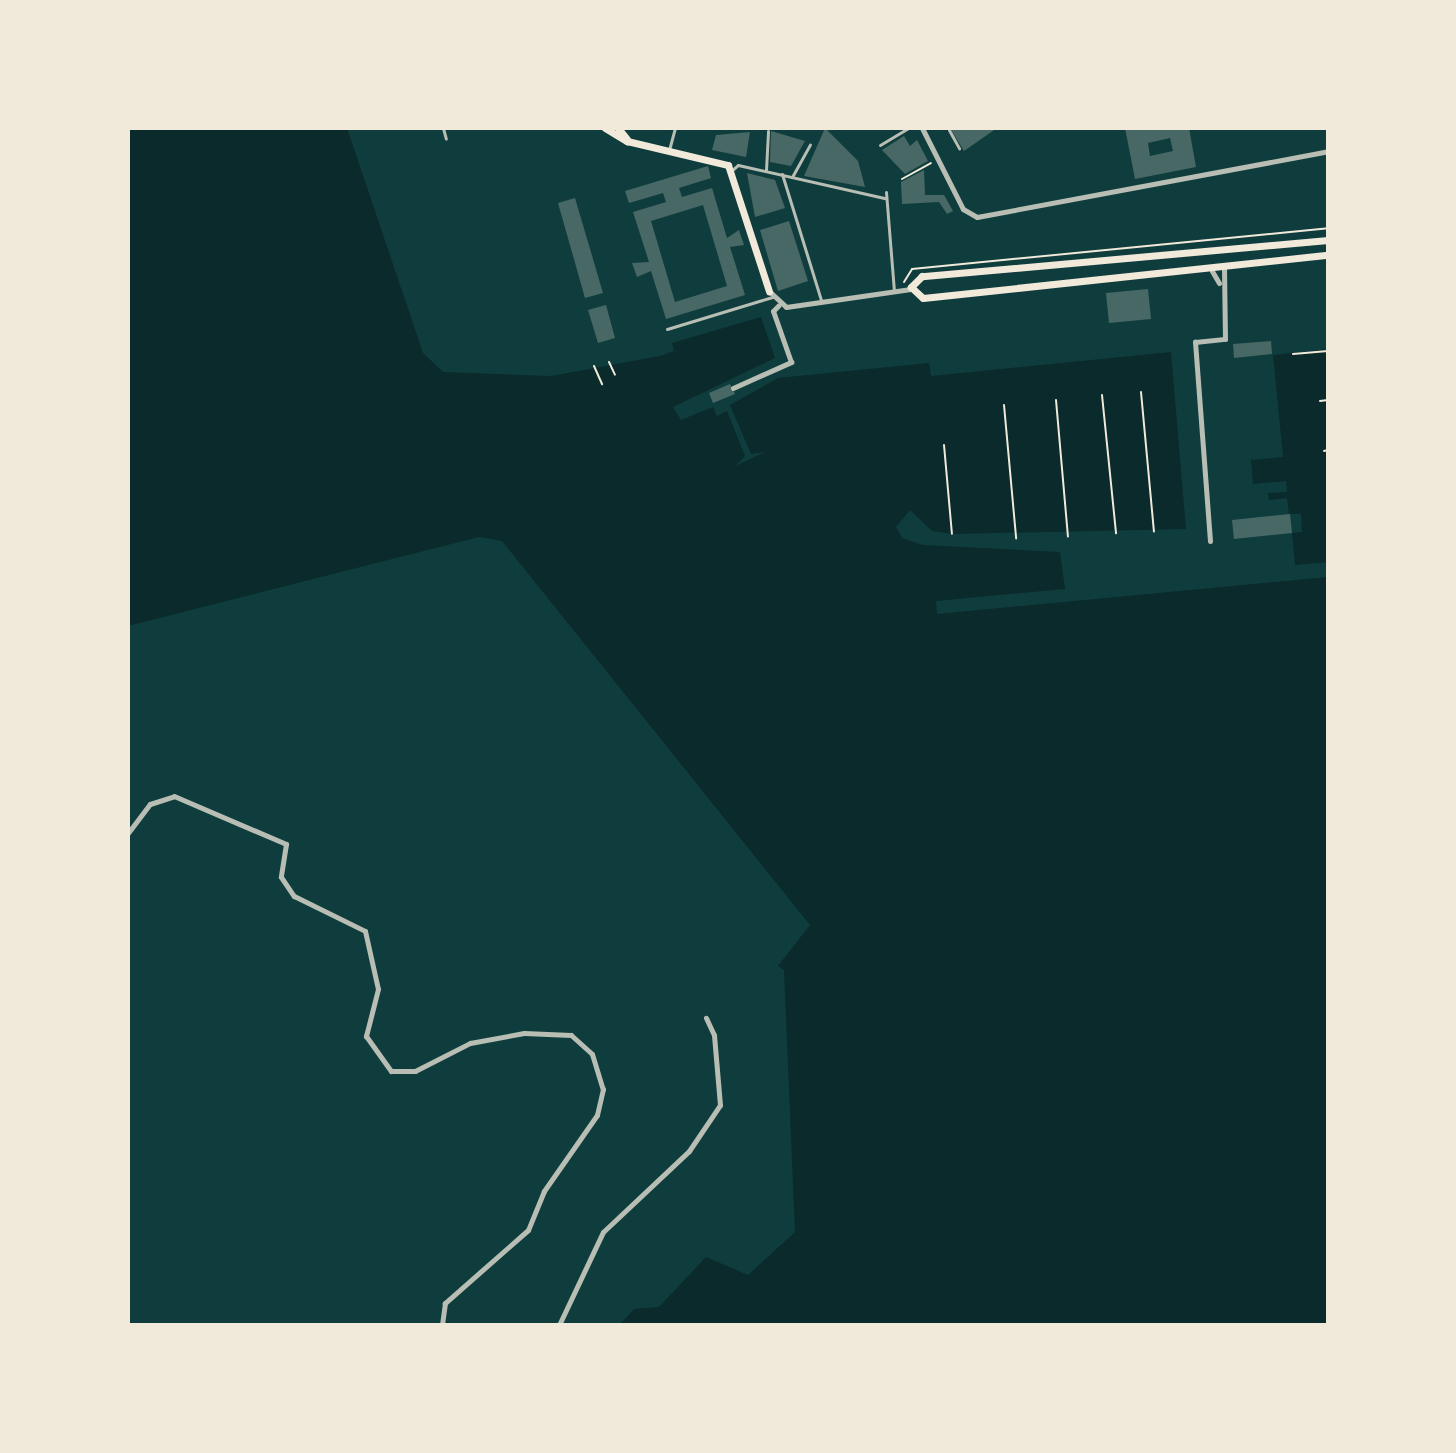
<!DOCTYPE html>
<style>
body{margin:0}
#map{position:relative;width:1456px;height:1453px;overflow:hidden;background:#0f3d3e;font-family:Karla,sans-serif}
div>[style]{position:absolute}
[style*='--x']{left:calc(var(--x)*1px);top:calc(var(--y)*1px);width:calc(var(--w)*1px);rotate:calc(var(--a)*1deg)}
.water>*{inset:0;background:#0a2a2b}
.building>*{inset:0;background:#486865}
.path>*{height:2px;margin:-1px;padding:0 1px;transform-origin:1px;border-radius:1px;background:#f1e9da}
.pedestrian>*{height:3px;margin:-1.5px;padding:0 1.5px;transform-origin:1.5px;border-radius:1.5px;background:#b8beb3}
.minor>*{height:5px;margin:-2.5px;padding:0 2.5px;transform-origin:2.5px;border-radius:2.5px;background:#b8beb3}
.secondary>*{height:7px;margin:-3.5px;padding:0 3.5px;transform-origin:3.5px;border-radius:3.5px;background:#f1e9da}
.primary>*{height:7px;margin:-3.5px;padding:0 3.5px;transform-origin:3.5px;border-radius:3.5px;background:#f1e9da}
span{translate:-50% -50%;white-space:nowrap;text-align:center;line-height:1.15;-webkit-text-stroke:8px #f1e9da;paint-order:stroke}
.frame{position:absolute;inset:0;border:130px solid #f1e9da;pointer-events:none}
</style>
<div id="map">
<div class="water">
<div style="clip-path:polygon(128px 128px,347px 128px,423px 353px,443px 372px,551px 376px,660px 356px,674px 351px,672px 343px,761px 317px,775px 358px,673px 407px,681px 420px,713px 407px,717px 416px,727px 411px,745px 456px,735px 466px,765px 452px,751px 454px,730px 405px,778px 378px,929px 363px,931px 376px,1171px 352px,1186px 529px,952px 534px,932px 531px,910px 510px,896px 527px,902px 538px,923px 545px,1060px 552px,1065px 589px,936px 601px,937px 614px,1328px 577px,1328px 1325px,619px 1325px,634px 1309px,659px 1307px,706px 1257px,748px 1275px,795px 1232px,784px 970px,778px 966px,810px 925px,502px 541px,479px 537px,128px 626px)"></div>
<div style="clip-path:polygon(1328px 349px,1328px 562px,1295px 565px,1292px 533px,1302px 532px,1301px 514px,1289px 514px,1287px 498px,1269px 500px,1268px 493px,1287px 492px,1286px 481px,1253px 484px,1251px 460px,1283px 457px,1273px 355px)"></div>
</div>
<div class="building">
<div style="clip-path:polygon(825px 128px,858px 161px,865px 187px,804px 176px)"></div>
<div style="clip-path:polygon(950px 128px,997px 128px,964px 151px)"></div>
<div style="clip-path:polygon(evenodd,1125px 128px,1189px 128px,1196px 167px,1135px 179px,1125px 128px,1170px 138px,1173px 151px,1150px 156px,1148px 143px,1170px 138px)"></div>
<div style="clip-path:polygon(771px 131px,805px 141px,791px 166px,770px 162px)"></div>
<div style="clip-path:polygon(750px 132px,746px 157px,712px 150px,716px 135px)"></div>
<div style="clip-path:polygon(904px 136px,910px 146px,917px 140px,928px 161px,905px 174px,882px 150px)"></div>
<div style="clip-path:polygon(evenodd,708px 166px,711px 178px,679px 188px,682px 197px,712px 188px,727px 238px,739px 230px,744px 245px,730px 247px,745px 295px,666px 319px,651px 271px,637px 277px,632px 263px,649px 262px,633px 212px,666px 202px,663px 193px,629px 203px,625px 191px,708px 166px,703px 205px,727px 286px,675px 302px,651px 221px,703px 205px)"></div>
<div style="clip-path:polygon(924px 170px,925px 195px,944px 195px,953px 211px,947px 214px,939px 202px,902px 204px,901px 182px)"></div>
<div style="clip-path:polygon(747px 173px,775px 180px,785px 208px,755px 217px)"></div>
<div style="clip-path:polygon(575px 198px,603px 293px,585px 298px,558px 203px)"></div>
<div style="clip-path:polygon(789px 221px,808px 281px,778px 291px,760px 230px)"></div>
<div style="clip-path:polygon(1148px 289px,1151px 319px,1109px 323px,1106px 293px)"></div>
<div style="clip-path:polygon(606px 305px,615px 338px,598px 343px,588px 310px)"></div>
<div style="clip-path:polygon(1271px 341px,1272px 354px,1234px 358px,1233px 344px)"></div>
<div style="clip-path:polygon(730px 384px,735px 394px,713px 403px,709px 393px)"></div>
<div style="clip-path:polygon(1290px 514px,1292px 533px,1234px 539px,1232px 520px)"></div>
</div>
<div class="path">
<div style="--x:902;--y:179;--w:33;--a:-29"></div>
<div style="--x:904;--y:282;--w:15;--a:-58"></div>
<div style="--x:912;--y:269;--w:418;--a:-5.6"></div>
<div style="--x:1293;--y:354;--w:35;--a:-5"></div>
<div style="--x:609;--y:362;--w:14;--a:65"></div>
<div style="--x:594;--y:366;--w:20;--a:66"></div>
<div style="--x:1141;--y:392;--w:140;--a:84.7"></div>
<div style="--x:1102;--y:395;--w:139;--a:84.2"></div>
<div style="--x:1056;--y:400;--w:137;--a:85"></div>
<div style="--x:1320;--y:401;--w:8;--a:-7"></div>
<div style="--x:1004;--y:405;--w:134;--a:84.8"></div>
<div style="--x:944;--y:445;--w:89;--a:84.9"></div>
<div style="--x:1324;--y:451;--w:4;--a:-14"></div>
</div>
<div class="pedestrian">
<div style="--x:443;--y:128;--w:11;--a:75"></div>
<div style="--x:949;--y:130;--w:21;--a:61"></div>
<div style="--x:880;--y:145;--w:33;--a:-31"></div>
<div style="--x:669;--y:150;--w:23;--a:-75"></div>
<div style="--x:766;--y:170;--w:39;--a:-87"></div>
<div style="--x:731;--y:171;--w:9;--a:-41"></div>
<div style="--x:738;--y:165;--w:151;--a:12.7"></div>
<div style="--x:782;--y:174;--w:132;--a:72.8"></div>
<div style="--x:792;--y:177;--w:37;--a:-61"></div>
<div style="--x:886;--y:192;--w:99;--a:85.4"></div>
<div style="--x:667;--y:329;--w:110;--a:-16.9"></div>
</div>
<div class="minor">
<div style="--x:922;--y:128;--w:91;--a:63.2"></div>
<div style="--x:963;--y:209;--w:16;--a:30"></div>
<div style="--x:977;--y:217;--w:357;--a:-10.6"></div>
<div style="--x:1212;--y:271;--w:14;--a:60"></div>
<div style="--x:769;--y:291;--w:23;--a:43"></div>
<div style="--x:786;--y:307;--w:126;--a:-8.2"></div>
<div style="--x:733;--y:388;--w:64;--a:-24.1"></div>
<div style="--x:791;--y:362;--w:54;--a:-109.4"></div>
<div style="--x:773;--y:311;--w:8;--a:-45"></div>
<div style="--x:1210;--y:541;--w:200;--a:-94.3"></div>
<div style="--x:1195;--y:342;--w:30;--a:-6"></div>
<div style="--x:1225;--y:339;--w:70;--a:-90.8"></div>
<div style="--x:128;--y:833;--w:36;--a:-53"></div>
<div style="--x:150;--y:804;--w:25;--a:-18"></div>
<div style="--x:174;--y:796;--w:122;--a:23.2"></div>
<div style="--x:286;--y:844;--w:33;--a:99"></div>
<div style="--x:281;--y:877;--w:23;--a:56"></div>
<div style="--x:294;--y:896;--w:79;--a:26.2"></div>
<div style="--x:365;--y:931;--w:59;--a:77.4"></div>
<div style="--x:378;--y:989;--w:49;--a:104.3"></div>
<div style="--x:366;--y:1036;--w:43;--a:54.5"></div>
<div style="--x:391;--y:1071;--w:24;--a:0"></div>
<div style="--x:415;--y:1071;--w:62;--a:-27"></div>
<div style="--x:470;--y:1043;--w:55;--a:-10.5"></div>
<div style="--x:524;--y:1033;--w:47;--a:2.4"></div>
<div style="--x:571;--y:1035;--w:28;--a:42"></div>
<div style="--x:592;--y:1054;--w:37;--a:73"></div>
<div style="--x:603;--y:1089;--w:27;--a:103"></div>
<div style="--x:597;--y:1115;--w:93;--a:124.9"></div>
<div style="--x:544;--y:1191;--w:42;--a:112.3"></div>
<div style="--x:528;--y:1230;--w:111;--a:138.7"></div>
<div style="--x:445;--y:1303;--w:22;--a:98"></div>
<div style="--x:559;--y:1325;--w:103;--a:-64.7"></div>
<div style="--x:603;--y:1232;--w:118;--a:-43.3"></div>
<div style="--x:689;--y:1151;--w:55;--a:-56"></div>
<div style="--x:720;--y:1105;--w:70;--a:-94.9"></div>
<div style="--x:714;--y:1035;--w:19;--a:-115"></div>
</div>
<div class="secondary">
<div style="--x:605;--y:128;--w:26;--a:31"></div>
<div style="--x:627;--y:141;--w:104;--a:13.4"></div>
<div style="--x:728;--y:165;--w:133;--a:72"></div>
<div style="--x:618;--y:128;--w:14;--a:51"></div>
</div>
<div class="primary">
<div style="--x:1328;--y:240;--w:408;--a:174.9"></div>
<div style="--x:922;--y:276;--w:16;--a:135"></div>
<div style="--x:911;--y:287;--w:16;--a:43"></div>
<div style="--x:923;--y:298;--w:407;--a:-6.1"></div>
</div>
<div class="frame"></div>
</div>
